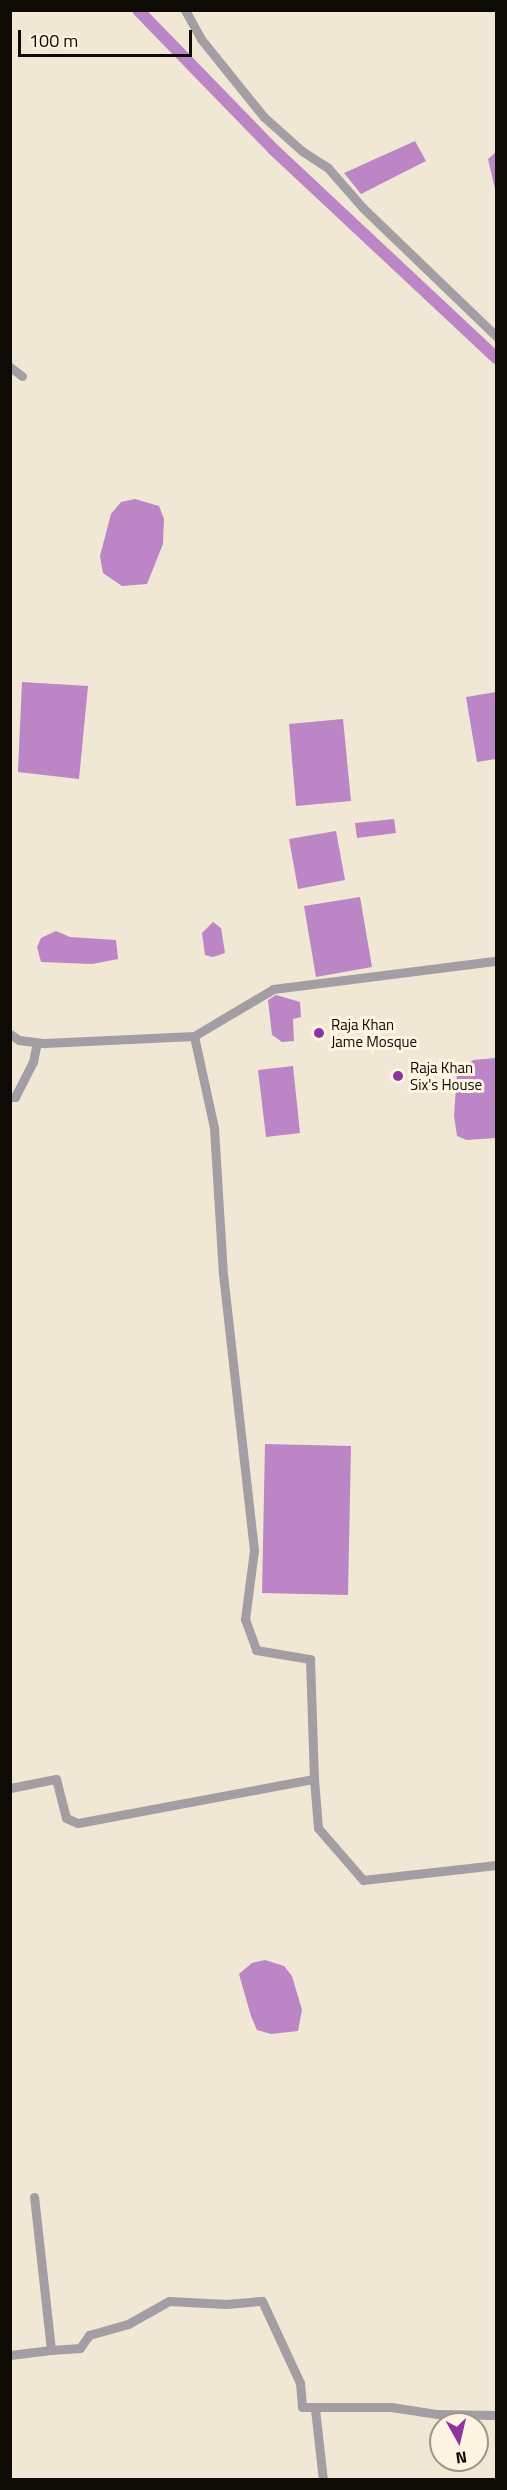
<!DOCTYPE html>
<style>
body{margin:0}
#map{position:relative;width:507px;height:2490px;overflow:hidden;background:#f0e7d4;font-family:"Titillium Web",sans-serif}
div>[style]{position:absolute}
[style*='--x']{left:calc(var(--x)*1px);top:calc(var(--y)*1px);width:calc(var(--w)*1px);rotate:calc(var(--a)*1deg)}
.water>*{inset:0;background:#bc85c6}
.canal>*{height:12px;margin:-6px;padding:0 6px;transform-origin:6px;border-radius:6px;background:#bc85c6}
.minor>*{height:9px;margin:-4.5px;padding:0 4.5px;transform-origin:4.5px;border-radius:4.5px;background:#a39da4}
.dots>*{width:16px;height:16px;translate:-50% -50%;box-sizing:border-box;border:3px solid #fdf4e1;border-radius:50%}
span{translate:-50% -50%;white-space:nowrap;text-align:center;line-height:1.15;-webkit-text-stroke:6px #fdf4e1;paint-order:stroke}
.poi-label{font-size:15px;color:#0e0b06}
.left{translate:0 -50%;text-align:left}
.frame{position:absolute;inset:0;border:12px solid #0e0b06;pointer-events:none}
.north{position:absolute;left:429px;top:2412px;width:60px;height:60px;box-sizing:border-box;background:#fdf4e1;border:2px solid #9d9789;border-radius:50%;rotate:172deg;font-size:16px;font-weight:700;line-height:24px;text-align:center;color:#0e0b06}
.north::after{content:'';display:block;margin:auto;width:21px;height:27px;background:#8f349f;clip-path:polygon(50% 0,100% 100%,50% 72%,0 100%)}
.scale{position:absolute;left:18px;top:30px;width:174px;height:27px;box-sizing:border-box;border:3px solid #0e0b06;border-top:0;padding-left:8px;font-size:18px;line-height:21px;white-space:nowrap;color:#0e0b06;-webkit-text-stroke:4px #fdf4e1;paint-order:stroke}
</style>
<div id="map">
<div class="water">
<div style="clip-path:polygon(415px 141px,426px 161px,361px 194px,344px 173px)"></div>
<div style="clip-path:polygon(496px 152px,496px 193px,488px 159px)"></div>
<div style="clip-path:polygon(135px 499px,159px 506px,164px 519px,163px 544px,147px 584px,122px 586px,103px 573px,100px 556px,111px 514px,121px 502px)"></div>
<div style="clip-path:polygon(22px 682px,88px 686px,79px 779px,18px 772px)"></div>
<div style="clip-path:polygon(496px 692px,496px 759px,477px 762px,466px 697px)"></div>
<div style="clip-path:polygon(343px 719px,351px 801px,296px 806px,289px 724px)"></div>
<div style="clip-path:polygon(394px 819px,396px 833px,357px 838px,355px 823px)"></div>
<div style="clip-path:polygon(336px 831px,345px 880px,298px 889px,289px 839px)"></div>
<div style="clip-path:polygon(360px 897px,372px 967px,316px 977px,304px 906px)"></div>
<div style="clip-path:polygon(213px 922px,221px 928px,225px 953px,213px 957px,205px 955px,202px 933px)"></div>
<div style="clip-path:polygon(56px 931px,70px 937px,116px 940px,118px 959px,92px 964px,41px 962px,37px 947px,41px 938px)"></div>
<div style="clip-path:polygon(276px 995px,300px 1002px,301px 1017px,293px 1019px,294px 1041px,282px 1042px,272px 1035px,268px 1000px)"></div>
<div style="clip-path:polygon(496px 1058px,496px 1138px,467px 1140px,457px 1136px,454px 1116px,457px 1073px,473px 1060px)"></div>
<div style="clip-path:polygon(293px 1066px,300px 1133px,266px 1137px,258px 1070px)"></div>
<div style="clip-path:polygon(265px 1444px,351px 1446px,348px 1595px,262px 1593px)"></div>
<div style="clip-path:polygon(265px 1960px,284px 1966px,292px 1976px,302px 2010px,298px 2031px,271px 2034px,257px 2030px,251px 2016px,239px 1974px,252px 1963px)"></div>
</div>
<div class="canal">
<div style="--x:138;--y:10;--w:194;--a:45.8"></div>
<div style="--x:273;--y:149;--w:306;--a:43.1"></div>
</div>
<div class="minor">
<div style="--x:185;--y:10;--w:33;--a:61"></div>
<div style="--x:201;--y:39;--w:100;--a:51.1"></div>
<div style="--x:264;--y:117;--w:51;--a:41.8"></div>
<div style="--x:302;--y:151;--w:31;--a:33"></div>
<div style="--x:328;--y:168;--w:53;--a:48.8"></div>
<div style="--x:363;--y:208;--w:185;--a:43.9"></div>
<div style="--x:10;--y:367;--w:15;--a:37"></div>
<div style="--x:10;--y:1034;--w:11;--a:34"></div>
<div style="--x:19;--y:1040;--w:26;--a:7"></div>
<div style="--x:45;--y:1043;--w:149;--a:-2.7"></div>
<div style="--x:194;--y:1036;--w:94;--a:77.7"></div>
<div style="--x:214;--y:1128;--w:146;--a:86.5"></div>
<div style="--x:223;--y:1274;--w:278;--a:83.6"></div>
<div style="--x:254;--y:1550;--w:70;--a:97.4"></div>
<div style="--x:245;--y:1619;--w:33;--a:70"></div>
<div style="--x:256;--y:1650;--w:55;--a:9.5"></div>
<div style="--x:310;--y:1659;--w:120;--a:88.1"></div>
<div style="--x:194;--y:1036;--w:92;--a:-30.7"></div>
<div style="--x:273;--y:989;--w:225;--a:-7.2"></div>
<div style="--x:10;--y:1097;--w:5;--a:0"></div>
<div style="--x:15;--y:1097;--w:39;--a:-63"></div>
<div style="--x:33;--y:1062;--w:20;--a:-79"></div>
<div style="--x:10;--y:1788;--w:47;--a:-11.1"></div>
<div style="--x:56;--y:1779;--w:40;--a:75.6"></div>
<div style="--x:66;--y:1818;--w:13;--a:23"></div>
<div style="--x:78;--y:1823;--w:240;--a:-10.6"></div>
<div style="--x:314;--y:1779;--w:49;--a:85.3"></div>
<div style="--x:318;--y:1828;--w:69;--a:49.1"></div>
<div style="--x:363;--y:1880;--w:134;--a:-6.4"></div>
<div style="--x:51;--y:2350;--w:29;--a:-4"></div>
<div style="--x:80;--y:2348;--w:16;--a:-55"></div>
<div style="--x:89;--y:2335;--w:41;--a:-15.8"></div>
<div style="--x:128;--y:2324;--w:47;--a:-29.3"></div>
<div style="--x:169;--y:2301;--w:57;--a:3"></div>
<div style="--x:226;--y:2304;--w:36;--a:-5"></div>
<div style="--x:262;--y:2301;--w:90;--a:65.1"></div>
<div style="--x:300;--y:2383;--w:24;--a:85"></div>
<div style="--x:302;--y:2407;--w:89;--a:0"></div>
<div style="--x:391;--y:2407;--w:47;--a:8.7"></div>
<div style="--x:437;--y:2414;--w:59;--a:1"></div>
<div style="--x:10;--y:2355;--w:41;--a:-7"></div>
<div style="--x:51;--y:2350;--w:154;--a:-96.3"></div>
<div style="--x:315;--y:2409;--w:71;--a:83.6"></div>
</div>
<div class="dots">
<div style="left:319px;top:1033px;background:#8f349f"></div>
<div style="left:398px;top:1076px;background:#8f349f"></div>
</div>
<div class="poi-label">
<span class="left" style="left:331px;top:1033px">Raja Khan<br>Jame Mosque</span>
<span class="left" style="left:410px;top:1076px">Raja Khan<br>Six's House</span>
</div>
<div class="frame"></div>
<div class="north">N</div>
<div class="scale">100 m</div>
</div>
